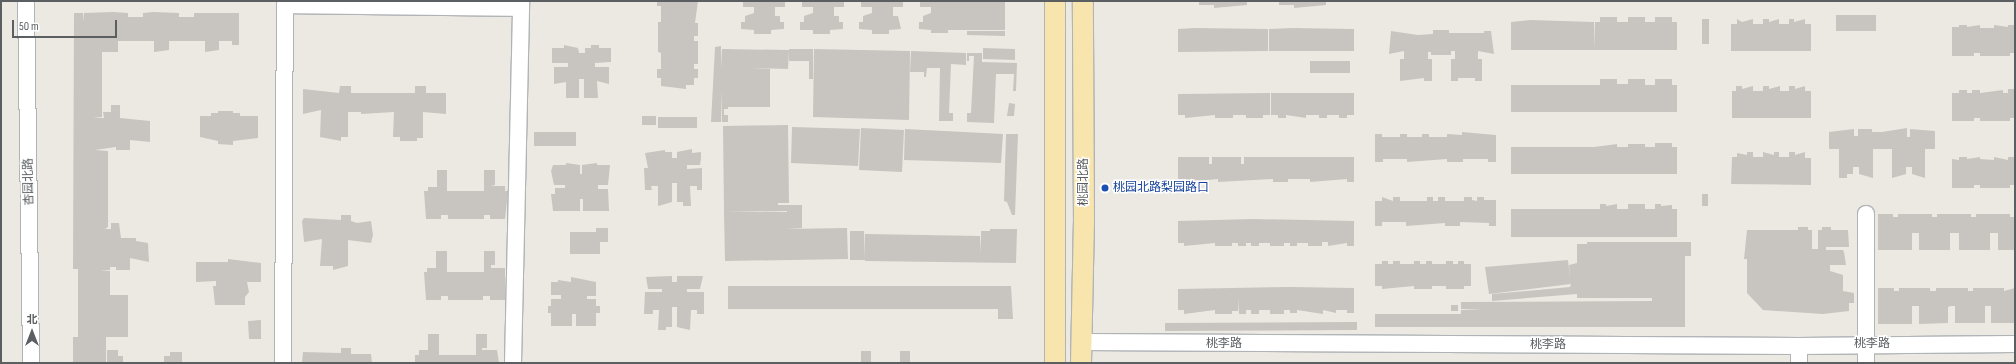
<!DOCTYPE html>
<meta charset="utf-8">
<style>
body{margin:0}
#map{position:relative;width:2016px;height:364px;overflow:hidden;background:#ece9e3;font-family:"Sofia Sans Condensed","Noto Sans SC",sans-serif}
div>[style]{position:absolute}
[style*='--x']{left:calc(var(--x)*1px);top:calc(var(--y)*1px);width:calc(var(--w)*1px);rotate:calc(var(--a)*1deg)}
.building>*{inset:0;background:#c8c4bf}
.roads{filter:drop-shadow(1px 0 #b0b4b7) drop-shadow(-1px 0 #b0b4b7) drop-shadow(0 1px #b0b4b7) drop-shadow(0 -1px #b0b4b7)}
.minor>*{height:16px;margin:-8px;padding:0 8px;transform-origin:8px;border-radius:8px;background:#fff}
.major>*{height:20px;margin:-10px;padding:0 10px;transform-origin:10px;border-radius:10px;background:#f7e5ad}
.dots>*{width:11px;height:11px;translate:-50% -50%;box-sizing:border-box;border:2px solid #fff;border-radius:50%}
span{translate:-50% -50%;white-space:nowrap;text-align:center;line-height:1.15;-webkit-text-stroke:3px #fff;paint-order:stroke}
.street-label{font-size:12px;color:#5b5f62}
.transit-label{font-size:12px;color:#164399}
.left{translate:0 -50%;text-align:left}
.frame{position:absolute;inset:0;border:2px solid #5b5f62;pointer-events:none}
.north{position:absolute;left:12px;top:312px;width:40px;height:40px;-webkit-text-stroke:3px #fff;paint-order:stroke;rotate:0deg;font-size:11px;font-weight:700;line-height:16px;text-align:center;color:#5b5f62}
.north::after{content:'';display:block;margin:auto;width:14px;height:18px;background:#5b5f62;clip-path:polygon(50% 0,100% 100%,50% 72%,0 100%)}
.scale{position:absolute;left:12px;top:20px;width:105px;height:18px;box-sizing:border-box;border:2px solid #5b5f62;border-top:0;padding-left:5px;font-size:12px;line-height:14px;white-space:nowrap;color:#5b5f62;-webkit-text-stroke:3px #fff;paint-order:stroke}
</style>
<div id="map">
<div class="building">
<div style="clip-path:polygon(657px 1px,698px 1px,695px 23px,698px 23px,698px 36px,694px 36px,694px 41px,698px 41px,698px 64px,694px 64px,694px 69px,698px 69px,698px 78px,694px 78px,694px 85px,686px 85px,686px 89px,661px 86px,661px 78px,657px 78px,657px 69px,661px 69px,661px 53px,658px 52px,658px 22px,661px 22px,661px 6px,657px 6px)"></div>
<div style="clip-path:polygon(743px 1px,785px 1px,785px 7px,775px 7px,775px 16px,780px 16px,780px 22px,784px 22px,784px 29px,771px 30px,771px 34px,754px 34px,754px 30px,741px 29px,741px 22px,745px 22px,745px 16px,754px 13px,754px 7px,743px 7px)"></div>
<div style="clip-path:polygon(802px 1px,844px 1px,844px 7px,834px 7px,834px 16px,839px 16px,839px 22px,843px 22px,843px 29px,830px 30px,830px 34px,813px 34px,813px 30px,800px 30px,800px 22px,804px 22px,804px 16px,813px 13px,813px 7px,802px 7px)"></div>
<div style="clip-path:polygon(861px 1px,903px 1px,903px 7px,893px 7px,893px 16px,898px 16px,901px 29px,889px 30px,889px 34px,872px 34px,872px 30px,859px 29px,859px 22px,863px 22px,863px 16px,872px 13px,872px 7px,861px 7px)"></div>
<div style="clip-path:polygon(920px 1px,1005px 1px,1005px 30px,948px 30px,948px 33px,931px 33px,931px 30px,919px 29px,919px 22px,923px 22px,923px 16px,931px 13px,931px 7px,920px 7px)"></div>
<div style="clip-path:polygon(1199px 1px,1247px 1px,1247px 5px,1214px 8px,1214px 5px,1199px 5px)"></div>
<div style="clip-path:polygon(1279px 1px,1326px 1px,1326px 5px,1294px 8px,1294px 5px,1279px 5px)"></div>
<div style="clip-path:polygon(113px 12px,128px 13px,128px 17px,143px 17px,143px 13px,153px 12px,179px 13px,179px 17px,194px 17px,194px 13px,239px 13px,239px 45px,232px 45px,232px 41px,219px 41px,219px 50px,205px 52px,205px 41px,169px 41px,169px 50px,154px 52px,154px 41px,118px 41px,118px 52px,102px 52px,102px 117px,93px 118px,104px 118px,103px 112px,111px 112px,111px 105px,120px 105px,120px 118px,150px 121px,150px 142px,130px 140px,130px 150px,116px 150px,116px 147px,95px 150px,108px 151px,108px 227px,105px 229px,111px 229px,111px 223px,119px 223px,121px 238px,136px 238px,136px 241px,148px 243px,149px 262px,130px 258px,130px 270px,116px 270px,116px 267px,110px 267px,110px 270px,100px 270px,110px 271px,110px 295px,128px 295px,128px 337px,106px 337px,106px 363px,73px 363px,73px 337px,78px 337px,78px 269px,73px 269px,74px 13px,83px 13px,84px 22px,84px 13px)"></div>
<div style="clip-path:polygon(1836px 15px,1876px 15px,1876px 31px,1836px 31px)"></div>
<div style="clip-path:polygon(1600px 17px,1617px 17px,1617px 22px,1628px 22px,1628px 17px,1645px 17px,1645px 22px,1655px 22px,1655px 17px,1672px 17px,1672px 22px,1677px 22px,1677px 50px,1595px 50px,1595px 22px,1600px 22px)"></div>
<div style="clip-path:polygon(1702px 19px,1709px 19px,1709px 44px,1702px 44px)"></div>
<div style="clip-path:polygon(1737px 19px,1742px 22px,1753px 19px,1753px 24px,1763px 24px,1763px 19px,1769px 19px,1769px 22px,1779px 19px,1779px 24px,1789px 24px,1789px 19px,1794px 19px,1794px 22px,1805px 19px,1805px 24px,1811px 24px,1811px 51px,1731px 51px,1731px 24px,1737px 24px)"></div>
<div style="clip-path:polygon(1530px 20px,1594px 22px,1595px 50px,1511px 50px,1511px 22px)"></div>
<div style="clip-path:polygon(1959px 25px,1967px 25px,1967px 27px,1980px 25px,1980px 28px,1994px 28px,1994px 25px,2008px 27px,2008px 25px,2015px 25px,2015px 53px,2010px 53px,2010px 56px,1980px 56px,1980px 53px,1974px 53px,1974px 56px,1952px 56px,1952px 27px,1959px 27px)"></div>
<div style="clip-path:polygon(1195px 28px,1268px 29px,1268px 51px,1178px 52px,1178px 29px)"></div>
<div style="clip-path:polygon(1292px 28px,1354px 29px,1354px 51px,1269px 51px,1269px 29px)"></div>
<div style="clip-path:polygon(1433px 30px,1449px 30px,1449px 33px,1484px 33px,1484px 31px,1491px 31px,1494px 54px,1478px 51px,1478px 59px,1482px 59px,1482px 81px,1475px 81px,1475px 78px,1458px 78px,1458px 81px,1451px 81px,1451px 59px,1455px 59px,1455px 51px,1451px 51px,1451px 55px,1431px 55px,1431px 52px,1428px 52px,1428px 59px,1432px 59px,1432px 81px,1424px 81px,1424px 78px,1400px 81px,1400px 59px,1404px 59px,1404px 51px,1389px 54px,1391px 31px,1418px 35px,1433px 34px)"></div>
<div style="clip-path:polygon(967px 31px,1005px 31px,1005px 36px,967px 35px)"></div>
<div style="clip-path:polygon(564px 45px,578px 48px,579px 53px,585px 53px,585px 48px,591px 48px,591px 45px,599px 45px,599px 48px,611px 48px,611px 62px,595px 63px,595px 67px,609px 67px,609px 84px,597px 81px,598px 98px,584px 98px,584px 79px,579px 79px,579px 98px,566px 98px,566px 82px,554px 84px,554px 67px,568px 67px,568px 63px,552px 63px,552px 48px,564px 48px)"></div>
<div style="clip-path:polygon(721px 46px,721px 68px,722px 49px,789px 50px,788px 69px,751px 68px,770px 69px,770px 107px,728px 107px,728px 109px,724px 109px,724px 115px,728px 115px,728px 122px,722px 122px,721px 90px,721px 122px,711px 122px,715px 47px)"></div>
<div style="clip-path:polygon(983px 48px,1015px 49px,1015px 60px,983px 59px)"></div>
<div style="clip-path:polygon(789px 49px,813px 49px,813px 79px,809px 79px,809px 61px,789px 61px)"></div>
<div style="clip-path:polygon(814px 49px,910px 51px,909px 120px,813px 117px)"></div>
<div style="clip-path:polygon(911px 51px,966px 53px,966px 65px,951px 64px,949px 113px,953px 113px,953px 121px,939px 121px,940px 68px,927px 68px,926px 77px,924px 77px,924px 72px,910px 72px)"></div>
<div style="clip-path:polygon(967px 53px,982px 53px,982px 62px,1017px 63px,1016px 91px,1013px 91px,1014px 74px,996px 74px,994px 123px,967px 122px,967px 113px,971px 113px,974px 56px,969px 56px,969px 61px,967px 61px)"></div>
<div style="clip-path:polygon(1310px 61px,1350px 61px,1350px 73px,1310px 73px)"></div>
<div style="clip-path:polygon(1600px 79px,1617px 79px,1617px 84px,1628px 84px,1628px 79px,1645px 79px,1645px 85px,1655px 85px,1655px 79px,1672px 79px,1672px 85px,1677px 85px,1677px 112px,1511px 112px,1511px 85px,1600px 85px)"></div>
<div style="clip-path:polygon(340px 86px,351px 86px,351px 93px,415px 93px,415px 86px,426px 86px,426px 93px,446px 93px,446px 114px,423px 112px,423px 138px,417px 138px,417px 141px,400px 141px,400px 137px,393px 137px,394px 112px,361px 114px,361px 112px,348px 112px,348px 137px,341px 137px,341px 141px,320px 137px,321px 110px,303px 114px,303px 89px,339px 93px)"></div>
<div style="clip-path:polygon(1736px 86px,1742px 86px,1742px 89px,1753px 86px,1753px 91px,1763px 91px,1763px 86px,1769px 86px,1769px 89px,1780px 86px,1780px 91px,1789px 91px,1789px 86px,1795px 86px,1795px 89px,1805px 86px,1805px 91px,1811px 91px,1811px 118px,1732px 118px,1732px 91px,1736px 91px)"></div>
<div style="clip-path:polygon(2008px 89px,2015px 89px,2015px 118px,2010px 118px,2010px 121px,1980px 121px,1980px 118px,1974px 118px,1974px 121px,1952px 121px,1952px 93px,1959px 93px,1959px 90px,1967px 90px,1967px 93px,1972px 93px,1972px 90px,1980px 90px,1980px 93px,2003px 90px,2003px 93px,2008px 93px)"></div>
<div style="clip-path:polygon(1270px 93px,1270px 115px,1263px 115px,1263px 118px,1246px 118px,1246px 115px,1233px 115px,1233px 118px,1215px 118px,1215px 115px,1185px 118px,1185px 115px,1178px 115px,1178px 94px)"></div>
<div style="clip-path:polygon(1271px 93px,1354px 93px,1354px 115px,1347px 115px,1347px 118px,1339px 118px,1339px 115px,1327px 115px,1327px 118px,1319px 118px,1319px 115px,1306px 115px,1306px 118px,1286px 115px,1286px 118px,1278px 118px,1278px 115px,1271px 115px)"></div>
<div style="clip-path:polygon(1009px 103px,1015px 104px,1014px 116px,1007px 116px)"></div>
<div style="clip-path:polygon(218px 111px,233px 111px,233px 113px,240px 113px,240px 116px,258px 116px,258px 138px,233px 141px,233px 145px,218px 144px,218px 141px,200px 137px,200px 116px,211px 116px,211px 113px,218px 113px)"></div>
<div style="clip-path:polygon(642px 116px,656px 116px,656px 125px,642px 125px)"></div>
<div style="clip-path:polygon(658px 117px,697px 117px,697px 128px,658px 128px)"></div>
<div style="clip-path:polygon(788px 125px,789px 203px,778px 203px,778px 205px,802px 205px,802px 228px,786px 229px,847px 228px,848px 259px,725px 261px,724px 212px,787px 212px,787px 211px,724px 212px,723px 126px)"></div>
<div style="clip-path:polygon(792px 127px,860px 129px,858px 166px,791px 163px)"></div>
<div style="clip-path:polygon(861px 128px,904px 130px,902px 172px,859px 170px)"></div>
<div style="clip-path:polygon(1907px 128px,1907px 137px,1910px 137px,1910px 129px,1935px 131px,1935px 149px,1925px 149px,1925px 178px,1912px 174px,1912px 167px,1906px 167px,1906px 174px,1892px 178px,1892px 149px,1873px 149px,1873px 178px,1859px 174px,1859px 167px,1853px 167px,1853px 174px,1847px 174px,1847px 178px,1839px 178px,1839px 149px,1829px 149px,1829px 132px,1854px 129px,1854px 136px,1858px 136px,1858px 129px,1872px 129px,1872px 132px,1882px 132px)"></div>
<div style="clip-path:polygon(905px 129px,1003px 134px,1001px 163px,904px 160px)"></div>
<div style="clip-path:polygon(534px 132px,576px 132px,576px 146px,534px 146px)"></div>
<div style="clip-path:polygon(1462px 132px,1496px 135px,1496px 162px,1488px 162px,1488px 159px,1463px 159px,1463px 162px,1447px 162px,1447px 159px,1407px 162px,1407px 159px,1383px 159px,1383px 162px,1375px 162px,1375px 134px,1382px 134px,1382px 137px,1400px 137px,1400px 134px,1407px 134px,1407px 137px,1422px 137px,1422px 134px,1429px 134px,1429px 137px,1447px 137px,1447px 134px,1462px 135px)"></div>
<div style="clip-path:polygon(1006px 134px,1018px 134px,1015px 215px,1012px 215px,1007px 202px,1004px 201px)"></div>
<div style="clip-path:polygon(1655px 143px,1672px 143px,1672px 147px,1677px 147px,1677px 174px,1511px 174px,1511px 147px,1594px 147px,1617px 144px,1617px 147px,1628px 147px,1628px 144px,1645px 144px,1645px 147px,1655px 147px)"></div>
<div style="clip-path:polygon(692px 149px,692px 153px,701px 152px,701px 159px,700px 165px,687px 165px,687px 169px,702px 168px,702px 190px,697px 190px,697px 186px,690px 186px,691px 206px,683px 206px,683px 202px,677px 202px,677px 183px,672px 183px,672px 202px,658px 206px,658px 186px,651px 186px,652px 190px,645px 190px,644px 168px,648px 168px,645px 153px,665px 150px,665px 152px,672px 152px,672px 158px,677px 158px,677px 152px)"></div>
<div style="clip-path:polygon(1747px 152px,1753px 152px,1753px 157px,1763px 157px,1763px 152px,1774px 155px,1774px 152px,1779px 152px,1779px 157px,1789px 157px,1789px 152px,1795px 152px,1795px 155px,1805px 152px,1805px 158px,1811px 158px,1811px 185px,1731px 184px,1732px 157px,1737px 157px,1737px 153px,1747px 155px)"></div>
<div style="clip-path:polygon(1178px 157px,1209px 157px,1209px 164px,1212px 164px,1212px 157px,1241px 157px,1241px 164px,1244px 164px,1244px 157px,1354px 157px,1354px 182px,1347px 182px,1347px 179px,1310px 182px,1310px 179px,1288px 179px,1288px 182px,1273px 182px,1273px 179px,1218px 182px,1218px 179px,1186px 182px,1186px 179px,1178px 179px)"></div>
<div style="clip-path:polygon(1959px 157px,1967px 157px,1967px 159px,1980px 157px,1980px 159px,1994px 160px,1994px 157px,2008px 160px,2008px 157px,2015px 157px,2015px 185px,2010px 185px,2010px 188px,1980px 188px,1980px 185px,1974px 185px,1974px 188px,1952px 188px,1952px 159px,1959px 160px)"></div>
<div style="clip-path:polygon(566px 163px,580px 165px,580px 174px,582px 174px,582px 165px,597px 163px,597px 165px,610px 165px,608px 185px,598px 185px,598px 189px,608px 189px,609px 211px,583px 211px,583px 199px,580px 199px,580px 211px,553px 211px,551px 194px,555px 194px,555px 188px,565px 188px,565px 185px,554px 185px,551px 171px,553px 165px,566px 165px)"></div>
<div style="clip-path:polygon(437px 170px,447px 170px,447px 191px,484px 191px,484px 170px,495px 170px,495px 185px,491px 186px,505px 186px,505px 191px,508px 191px,505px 219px,490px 219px,490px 215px,484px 215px,484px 219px,448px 219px,448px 215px,441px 215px,441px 219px,426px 219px,424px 191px,428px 191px,428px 187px,437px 187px)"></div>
<div style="clip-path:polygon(1702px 194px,1708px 194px,1708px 206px,1702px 206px)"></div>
<div style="clip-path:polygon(1382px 197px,1393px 201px,1393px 197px,1400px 197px,1400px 201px,1427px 201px,1427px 197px,1433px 197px,1433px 201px,1438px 201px,1438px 197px,1445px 197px,1445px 201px,1464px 201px,1464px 197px,1472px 197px,1472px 200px,1477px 201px,1477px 197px,1484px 197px,1484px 200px,1496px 200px,1496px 226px,1489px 226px,1489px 223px,1460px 222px,1460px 226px,1445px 226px,1445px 223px,1406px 226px,1406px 222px,1382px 222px,1382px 226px,1375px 226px,1375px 201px,1382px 201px)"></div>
<div style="clip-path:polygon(1600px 204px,1606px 204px,1606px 206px,1617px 204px,1617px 209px,1628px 209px,1628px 204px,1645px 204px,1645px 209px,1655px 209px,1655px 204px,1661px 204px,1661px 206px,1672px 205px,1672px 209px,1677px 209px,1677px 237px,1511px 237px,1511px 209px,1600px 209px)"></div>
<div style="clip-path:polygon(1878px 214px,1893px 214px,1893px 217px,1898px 217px,1898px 214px,1932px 214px,1932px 217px,1937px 217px,1937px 214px,1971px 214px,1971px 217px,1976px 217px,1976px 214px,2010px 214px,2010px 217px,2015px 217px,2015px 250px,1998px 250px,1998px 233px,1990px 233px,1990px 250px,1959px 250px,1959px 233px,1950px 233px,1950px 250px,1919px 250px,1919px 233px,1912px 233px,1912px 250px,1878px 250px)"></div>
<div style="clip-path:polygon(341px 215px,351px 215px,351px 221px,357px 223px,371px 221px,373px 235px,371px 243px,348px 240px,348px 266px,333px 270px,333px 266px,320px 266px,322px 239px,304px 242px,302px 221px,304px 218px,341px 220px)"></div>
<div style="clip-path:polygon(1253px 219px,1354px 221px,1354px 246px,1347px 246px,1347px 243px,1328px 246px,1328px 242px,1322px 242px,1322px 246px,1308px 246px,1308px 243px,1297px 243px,1297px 246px,1290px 246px,1290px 243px,1284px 243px,1284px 246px,1270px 246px,1270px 243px,1259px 243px,1259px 246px,1251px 246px,1251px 243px,1246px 243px,1246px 246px,1238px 246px,1238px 243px,1232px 243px,1232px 246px,1215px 246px,1215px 243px,1184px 246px,1184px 243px,1178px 243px,1178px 221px)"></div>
<div style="clip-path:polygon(1798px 227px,1808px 227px,1808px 230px,1812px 230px,1812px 249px,1818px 249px,1818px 230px,1822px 230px,1822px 227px,1831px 227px,1831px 230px,1848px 230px,1849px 247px,1826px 247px,1826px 250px,1843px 250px,1844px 252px,1846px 265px,1830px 265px,1830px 271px,1843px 275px,1843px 291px,1854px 293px,1854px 303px,1849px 303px,1849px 311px,1823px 314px,1763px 310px,1747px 293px,1747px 259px,1744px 259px,1747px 230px,1798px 230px)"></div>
<div style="clip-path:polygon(596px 228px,608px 228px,608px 242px,600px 242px,600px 254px,570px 254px,570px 232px,596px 232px)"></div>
<div style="clip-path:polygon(990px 229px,1017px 229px,1016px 263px,865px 261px,865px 234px,980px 236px,981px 254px,981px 231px,990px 231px)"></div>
<div style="clip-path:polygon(850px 231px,864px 231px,865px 260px,850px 260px)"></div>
<div style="clip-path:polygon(1587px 242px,1691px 242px,1691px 256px,1685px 256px,1685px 298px,1577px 298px,1577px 244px,1587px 244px)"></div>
<div style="clip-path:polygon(436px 251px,447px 251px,447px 272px,484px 272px,484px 251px,495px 251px,495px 265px,491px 265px,491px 268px,505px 268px,505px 300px,490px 300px,490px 296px,483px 296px,483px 300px,448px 300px,448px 296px,441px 296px,441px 300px,426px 300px,424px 272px,427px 272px,427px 268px,436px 268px)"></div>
<div style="clip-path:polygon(228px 259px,261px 263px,261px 282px,247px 282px,249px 292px,245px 297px,245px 305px,215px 305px,213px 286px,216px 286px,216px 281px,196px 282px,196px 262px,228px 262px)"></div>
<div style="clip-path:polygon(1568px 260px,1570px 279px,1569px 265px,1577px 263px,1577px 294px,1492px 301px,1492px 294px,1570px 287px,1571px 284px,1489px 294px,1485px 267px)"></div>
<div style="clip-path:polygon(1382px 261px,1388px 261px,1388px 264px,1393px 264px,1393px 261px,1400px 261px,1400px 264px,1414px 264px,1414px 261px,1420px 261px,1420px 264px,1426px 264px,1426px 261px,1432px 261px,1432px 264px,1446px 264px,1446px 261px,1453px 261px,1453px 264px,1458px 264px,1458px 261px,1464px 261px,1464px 264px,1471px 264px,1471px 286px,1464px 286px,1464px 289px,1446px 289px,1446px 286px,1432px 286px,1432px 289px,1414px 289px,1414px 286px,1382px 289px,1382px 286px,1375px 286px,1375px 264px,1382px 264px)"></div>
<div style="clip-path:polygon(672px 276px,672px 282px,677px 282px,677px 276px,703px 276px,700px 289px,687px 289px,687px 292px,704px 292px,704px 314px,697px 314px,697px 310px,691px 310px,690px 330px,677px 327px,677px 307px,672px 307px,672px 327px,666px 327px,666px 330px,658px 330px,659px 310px,653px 310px,653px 314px,644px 314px,645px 292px,662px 292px,662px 289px,648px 289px,646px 277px)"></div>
<div style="clip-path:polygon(571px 277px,596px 282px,596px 296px,587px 296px,587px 299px,596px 299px,596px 306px,600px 306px,600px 313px,596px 313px,596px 326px,576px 326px,576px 314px,572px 314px,572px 326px,551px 326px,551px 313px,548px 313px,548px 306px,551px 306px,551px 299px,561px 299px,561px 295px,551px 295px,551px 282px,558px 282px,558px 280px,571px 282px)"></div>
<div style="clip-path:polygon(728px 286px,1011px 286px,1013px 319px,998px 319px,998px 309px,728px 309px)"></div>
<div style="clip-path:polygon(1291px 287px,1354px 288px,1354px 313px,1347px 313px,1347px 310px,1336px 310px,1336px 313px,1323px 310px,1323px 314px,1297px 310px,1297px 313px,1290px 313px,1290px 310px,1284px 310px,1284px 314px,1270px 314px,1270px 310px,1259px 310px,1259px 314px,1251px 314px,1251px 310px,1246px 310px,1246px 314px,1239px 314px,1238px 298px,1238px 311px,1232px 311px,1232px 314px,1215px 314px,1215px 310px,1184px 314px,1184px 310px,1178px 310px,1178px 289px)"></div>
<div style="clip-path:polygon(1878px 288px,1894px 288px,1894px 291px,1899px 291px,1899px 288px,1930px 288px,1930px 291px,1936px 291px,1936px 288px,1968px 288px,1968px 291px,1973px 291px,1973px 288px,2004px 288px,2004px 291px,2015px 288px,2015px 323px,1991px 323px,1991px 306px,1985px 306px,1985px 323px,1955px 323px,1955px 306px,1951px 306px,1948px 307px,1948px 323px,1919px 324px,1919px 306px,1912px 306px,1912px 324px,1878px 324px)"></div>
<div style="clip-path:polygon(1652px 298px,1685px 298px,1685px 327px,1375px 327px,1375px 314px,1461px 314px,1461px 310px,1483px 310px,1461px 309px,1461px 302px,1652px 301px)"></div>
<div style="clip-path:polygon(1451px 305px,1458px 305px,1458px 311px,1451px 311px)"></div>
<div style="clip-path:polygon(261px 320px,261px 339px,249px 339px,248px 321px)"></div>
<div style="clip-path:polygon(1357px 322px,1357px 330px,1165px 331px,1165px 323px)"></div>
<div style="clip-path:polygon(428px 334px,439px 334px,439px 355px,476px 355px,476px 334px,487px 334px,487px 348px,482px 348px,482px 350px,497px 350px,499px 363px,415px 363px,415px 355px,419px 355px,419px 350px,428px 350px)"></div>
<div style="clip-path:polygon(341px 348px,351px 348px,351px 354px,371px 354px,372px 363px,302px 363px,303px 352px,341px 353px)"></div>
<div style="clip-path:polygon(107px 350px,118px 350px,118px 356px,123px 356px,123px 363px,107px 363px)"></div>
<div style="clip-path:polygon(861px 351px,871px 351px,871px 363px,861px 363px)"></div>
<div style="clip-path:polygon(900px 351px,910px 351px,910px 363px,900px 362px)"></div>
<div style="clip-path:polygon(170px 352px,182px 352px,182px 363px,164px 363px,164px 356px,170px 356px)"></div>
</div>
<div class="roads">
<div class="minor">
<div style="--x:26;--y:1;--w:362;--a:89.2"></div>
<div style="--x:1866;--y:214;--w:149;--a:90"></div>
<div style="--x:1081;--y:342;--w:718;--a:0.32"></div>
<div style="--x:1799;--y:346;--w:216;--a:-0.5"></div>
<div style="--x:1799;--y:346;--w:17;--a:90"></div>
<div style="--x:283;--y:363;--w:358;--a:-89.7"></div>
<div style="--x:285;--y:5;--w:236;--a:0.7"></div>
<div style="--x:513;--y:363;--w:362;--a:-88.7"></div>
</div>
<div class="major">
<div style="--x:1055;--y:1;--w:362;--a:90"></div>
<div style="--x:1081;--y:363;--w:142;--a:-88.8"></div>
<div style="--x:1084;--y:221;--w:220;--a:-90.3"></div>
</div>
</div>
<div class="dots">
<div style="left:1105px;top:188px;background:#1a4fb4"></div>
</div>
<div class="street-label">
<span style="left:29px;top:182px;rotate:-91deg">杏园北路</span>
<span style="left:1084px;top:182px;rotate:-90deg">桃园北路</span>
<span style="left:1224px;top:344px">桃李路</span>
<span style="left:1872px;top:344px">桃李路</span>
<span style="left:1548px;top:345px">桃李路</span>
</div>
<div class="transit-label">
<span class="left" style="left:1113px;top:188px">桃园北路梨园路口</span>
</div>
<div class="frame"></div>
<div class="north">北</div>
<div class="scale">50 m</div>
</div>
